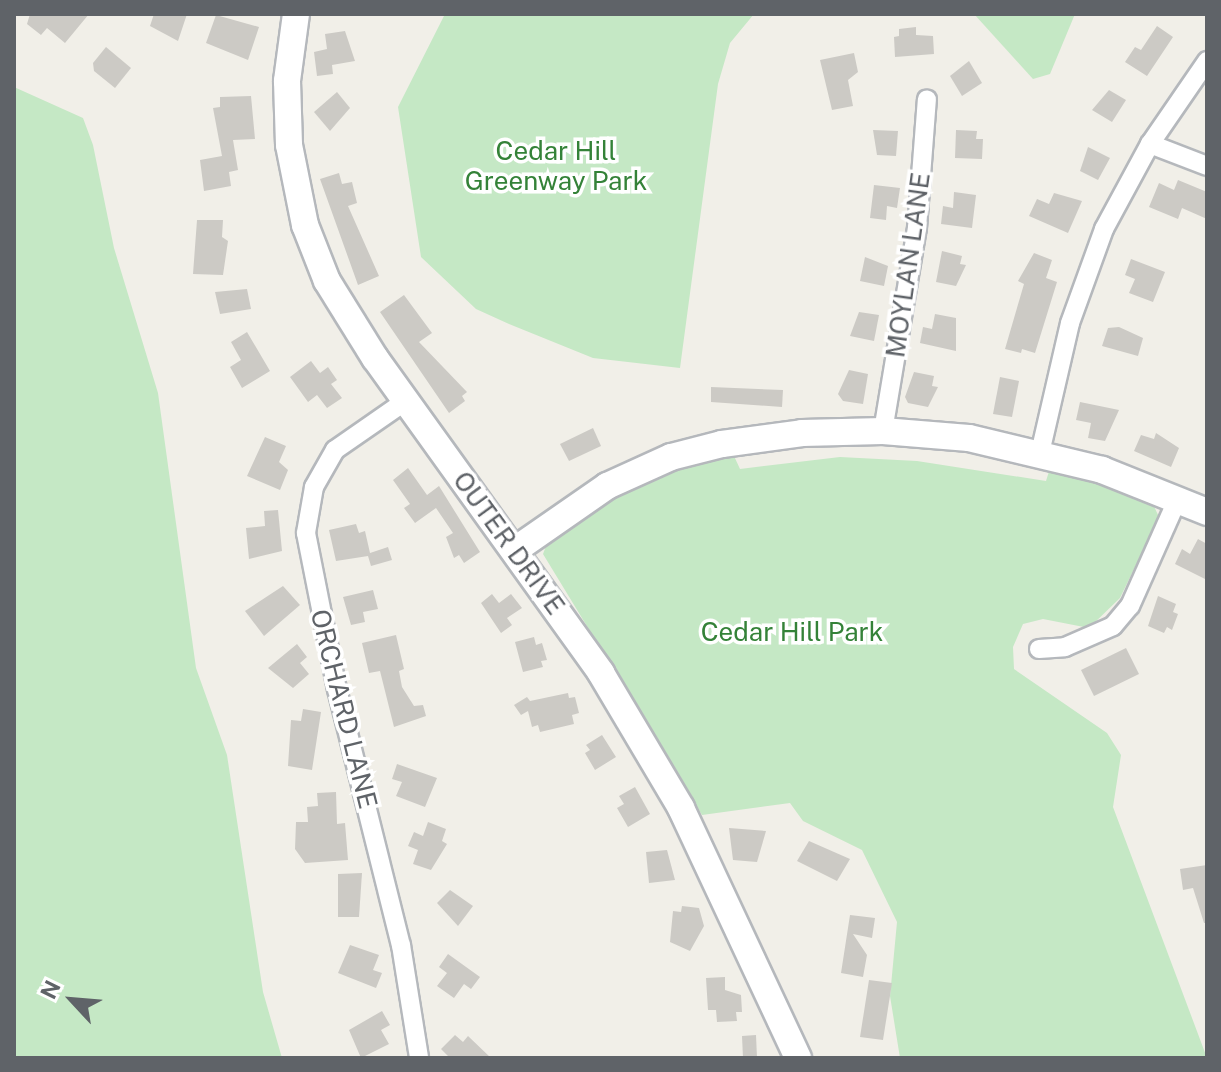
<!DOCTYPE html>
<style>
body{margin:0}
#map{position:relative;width:1221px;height:1072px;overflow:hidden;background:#f1efe8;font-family:"Public Sans",sans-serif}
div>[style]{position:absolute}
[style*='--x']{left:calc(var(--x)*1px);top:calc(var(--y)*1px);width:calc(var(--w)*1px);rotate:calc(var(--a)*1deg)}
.green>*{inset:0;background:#c5e8c5}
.building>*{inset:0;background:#cccac5}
.roads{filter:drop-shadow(2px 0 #b5b8bc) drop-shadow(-2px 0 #b5b8bc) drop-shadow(0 2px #b5b8bc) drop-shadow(0 -2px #b5b8bc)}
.street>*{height:18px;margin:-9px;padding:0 9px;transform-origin:9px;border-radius:9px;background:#fff}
.secondary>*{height:26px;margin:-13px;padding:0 13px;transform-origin:13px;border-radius:13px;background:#fff}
span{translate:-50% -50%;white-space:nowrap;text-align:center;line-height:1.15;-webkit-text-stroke:7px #fff;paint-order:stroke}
.park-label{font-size:26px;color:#348238}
.street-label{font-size:26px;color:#5f6368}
.frame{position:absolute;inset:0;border:16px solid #5f6368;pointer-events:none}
.north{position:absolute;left:32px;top:960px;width:80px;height:80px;-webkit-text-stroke:6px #fff;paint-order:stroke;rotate:296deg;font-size:22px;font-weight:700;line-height:32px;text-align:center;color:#5f6368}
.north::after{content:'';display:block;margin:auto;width:28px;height:36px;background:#5f6368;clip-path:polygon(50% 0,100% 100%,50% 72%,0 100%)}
</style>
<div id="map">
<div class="green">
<div style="clip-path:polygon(445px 14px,754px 14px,730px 43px,718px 84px,680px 368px,593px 358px,509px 324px,476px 309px,421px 257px,398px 107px)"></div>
<div style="clip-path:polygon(974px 14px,1075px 14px,1050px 74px,1033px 79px)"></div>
<div style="clip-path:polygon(14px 87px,83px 118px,93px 145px,114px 248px,158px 393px,196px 668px,227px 755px,263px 992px,282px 1058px,14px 1058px)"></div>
<div style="clip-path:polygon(734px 456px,740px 469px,840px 457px,917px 461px,1046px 481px,1051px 465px,1151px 500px,1159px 517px,1120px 598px,1089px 628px,1043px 619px,1023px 624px,1013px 647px,1014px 669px,1107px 733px,1121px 755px,1113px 807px,1207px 1058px,900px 1058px,890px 996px,897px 922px,862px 850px,803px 821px,790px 803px,702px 815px,543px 554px,546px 546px,627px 490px,668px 472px)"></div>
</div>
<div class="building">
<div style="clip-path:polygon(30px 14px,89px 14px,65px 43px,47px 28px,41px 35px,27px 24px)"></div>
<div style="clip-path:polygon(154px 14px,187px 14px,178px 41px,150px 26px)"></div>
<div style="clip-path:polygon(216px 15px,259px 27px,248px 60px,206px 43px)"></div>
<div style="clip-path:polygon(1157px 26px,1173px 37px,1147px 76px,1125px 62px,1135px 47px,1141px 50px)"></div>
<div style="clip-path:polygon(916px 27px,916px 35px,933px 36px,934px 54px,895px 57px,894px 37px,899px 36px,899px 29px)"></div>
<div style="clip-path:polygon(345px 31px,355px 61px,332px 65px,333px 74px,317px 76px,314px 52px,327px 49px,325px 34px)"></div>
<div style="clip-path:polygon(106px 47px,131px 68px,115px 88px,94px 71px,93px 63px)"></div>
<div style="clip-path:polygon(854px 53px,858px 72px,848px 80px,853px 106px,832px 110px,820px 60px)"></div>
<div style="clip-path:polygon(969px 61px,982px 83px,962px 96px,950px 76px)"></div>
<div style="clip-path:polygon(1109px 90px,1126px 100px,1112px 122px,1092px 110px)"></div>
<div style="clip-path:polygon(337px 92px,350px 108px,330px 131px,314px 112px)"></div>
<div style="clip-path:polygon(251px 96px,255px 139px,233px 140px,238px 170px,229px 172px,231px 186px,204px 191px,200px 160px,222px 156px,213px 108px,220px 107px,220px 97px)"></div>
<div style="clip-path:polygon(873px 130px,898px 131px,896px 156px,877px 155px)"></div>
<div style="clip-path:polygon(956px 130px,977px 131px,976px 139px,983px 139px,982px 159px,955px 158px)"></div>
<div style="clip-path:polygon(1088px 147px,1110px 158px,1098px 180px,1080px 171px)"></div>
<div style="clip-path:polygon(339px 173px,342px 184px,352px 182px,357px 203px,348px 206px,379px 276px,358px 285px,320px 179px)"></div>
<div style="clip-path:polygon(1178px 180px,1207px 192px,1207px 219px,1182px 208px,1178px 219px,1149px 207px,1159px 183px,1174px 190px)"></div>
<div style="clip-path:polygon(874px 185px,900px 188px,897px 208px,887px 206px,886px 220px,870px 218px)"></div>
<div style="clip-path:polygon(954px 192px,976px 195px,972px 228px,941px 224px,943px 206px,953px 208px)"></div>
<div style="clip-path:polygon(1054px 193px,1082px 201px,1068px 233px,1029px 216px,1037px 199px,1049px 204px)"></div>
<div style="clip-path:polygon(197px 220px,223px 220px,222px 237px,228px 241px,223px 275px,193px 274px)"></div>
<div style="clip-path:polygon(942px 251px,962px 256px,960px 264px,966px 265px,956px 286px,936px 282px)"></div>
<div style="clip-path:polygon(1034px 253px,1052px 260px,1046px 278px,1057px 282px,1035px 353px,1022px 349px,1021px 353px,1005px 349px,1024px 284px,1018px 281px)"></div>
<div style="clip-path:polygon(865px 257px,888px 266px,884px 286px,860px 281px)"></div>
<div style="clip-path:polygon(1131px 259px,1165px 272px,1153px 302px,1129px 293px,1135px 279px,1125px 275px)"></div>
<div style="clip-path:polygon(247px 289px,251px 309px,220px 314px,215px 292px)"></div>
<div style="clip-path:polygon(404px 295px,432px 333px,419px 342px,467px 392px,462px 396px,465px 401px,449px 413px,380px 312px)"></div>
<div style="clip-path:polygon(859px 312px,879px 315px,874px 341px,850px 336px)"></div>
<div style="clip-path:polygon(935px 314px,956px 318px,956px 351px,920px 343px,923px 327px,932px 329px)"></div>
<div style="clip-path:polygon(1119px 327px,1143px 338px,1138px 356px,1102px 346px,1108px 328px)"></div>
<div style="clip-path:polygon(247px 332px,270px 371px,242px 388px,230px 367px,241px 360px,231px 342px)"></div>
<div style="clip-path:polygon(311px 361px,320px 373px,328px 367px,337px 380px,331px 384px,342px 398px,327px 408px,317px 395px,308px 402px,290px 377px)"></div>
<div style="clip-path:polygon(849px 370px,868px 374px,863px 404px,843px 401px,838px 394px)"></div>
<div style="clip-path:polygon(914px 372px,934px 376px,932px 386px,938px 387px,928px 407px,908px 403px,905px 397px)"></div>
<div style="clip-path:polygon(1000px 377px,1019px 381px,1012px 417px,993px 414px)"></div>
<div style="clip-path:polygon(711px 387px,783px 390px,782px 407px,711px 402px)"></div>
<div style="clip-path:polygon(1080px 402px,1119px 410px,1105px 441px,1088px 438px,1091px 423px,1076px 420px)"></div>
<div style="clip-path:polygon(593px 428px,601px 446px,569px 461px,560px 444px)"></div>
<div style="clip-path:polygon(1156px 433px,1179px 448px,1171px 467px,1134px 451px,1141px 435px,1154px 439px)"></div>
<div style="clip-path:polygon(265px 437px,286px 446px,279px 462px,288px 470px,280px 490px,247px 476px)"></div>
<div style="clip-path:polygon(408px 468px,427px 495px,439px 486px,480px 552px,464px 563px,459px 555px,454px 558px,446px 537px,453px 533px,436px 508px,415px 523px,404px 508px,410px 504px,393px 480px)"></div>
<div style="clip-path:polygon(278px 510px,282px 551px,249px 559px,246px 528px,265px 526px,264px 511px)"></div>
<div style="clip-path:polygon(356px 524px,359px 533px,365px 531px,370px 553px,388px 547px,392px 560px,371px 566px,368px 556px,336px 561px,329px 530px)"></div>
<div style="clip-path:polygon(1198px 539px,1207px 544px,1207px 580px,1175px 564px,1182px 549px,1190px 554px)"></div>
<div style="clip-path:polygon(283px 586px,300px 605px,264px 636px,245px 611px)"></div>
<div style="clip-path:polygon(373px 590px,378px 609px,363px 612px,365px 622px,351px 625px,343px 597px)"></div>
<div style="clip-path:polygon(492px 594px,499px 603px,511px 594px,522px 608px,507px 618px,512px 625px,501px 633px,481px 603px)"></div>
<div style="clip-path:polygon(1158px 596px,1176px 604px,1173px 612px,1178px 614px,1172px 630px,1167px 627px,1164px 633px,1148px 626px)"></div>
<div style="clip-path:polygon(396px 635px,404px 669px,399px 671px,402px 687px,414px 706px,423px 705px,426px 716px,394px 727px,380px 671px,369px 673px,362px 643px)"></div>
<div style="clip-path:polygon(534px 637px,536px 645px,542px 643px,547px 660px,541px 661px,543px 667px,523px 672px,515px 642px)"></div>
<div style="clip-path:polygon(297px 644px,307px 657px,300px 663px,309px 674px,293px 688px,268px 668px)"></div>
<div style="clip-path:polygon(1126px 648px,1139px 674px,1094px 696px,1081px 670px)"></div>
<div style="clip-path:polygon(568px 693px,569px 698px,575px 697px,579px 713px,572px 715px,574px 724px,540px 732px,538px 725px,532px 727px,528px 711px,521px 715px,514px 705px,527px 697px,530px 701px)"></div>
<div style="clip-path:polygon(303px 709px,321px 712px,312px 770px,288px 766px,291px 720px,301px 721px)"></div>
<div style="clip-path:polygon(602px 735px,616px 757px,595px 770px,585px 753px,590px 750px,586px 745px)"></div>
<div style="clip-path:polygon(397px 764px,437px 778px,425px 807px,396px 796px,402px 782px,392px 779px)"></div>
<div style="clip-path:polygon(635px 787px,650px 814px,628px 827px,617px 808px,624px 804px,619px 796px)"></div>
<div style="clip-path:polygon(336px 792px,337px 824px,345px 823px,348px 860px,305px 863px,295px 849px,296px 822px,308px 822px,307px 807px,318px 806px,317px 793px)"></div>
<div style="clip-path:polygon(428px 822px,446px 829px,442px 841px,447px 844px,431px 870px,413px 864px,418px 850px,408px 846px,414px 832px,423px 836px)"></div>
<div style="clip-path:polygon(729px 828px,766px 831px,757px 862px,733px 860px)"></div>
<div style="clip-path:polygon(809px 841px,850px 859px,837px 881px,797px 861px)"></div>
<div style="clip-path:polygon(667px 850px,675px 880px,649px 883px,646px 852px)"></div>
<div style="clip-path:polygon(1207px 865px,1207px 923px,1204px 923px,1193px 888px,1183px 890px,1180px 869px)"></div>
<div style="clip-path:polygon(362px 873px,359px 917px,338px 917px,338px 874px)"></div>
<div style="clip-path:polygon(450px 890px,473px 906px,458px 926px,437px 903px)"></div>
<div style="clip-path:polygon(682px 906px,699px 908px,704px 926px,690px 951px,670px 942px,673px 911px,681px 912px)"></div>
<div style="clip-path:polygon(850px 915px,875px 918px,872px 938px,853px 934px,867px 955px,863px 977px,841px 973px)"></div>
<div style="clip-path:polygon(350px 945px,379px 955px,373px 970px,382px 973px,376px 988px,338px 973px)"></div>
<div style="clip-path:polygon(448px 954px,480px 977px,471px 989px,464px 984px,454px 998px,437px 986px,447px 973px,439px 967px)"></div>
<div style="clip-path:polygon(725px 977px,725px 990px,741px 995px,742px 1012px,736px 1012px,737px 1021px,717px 1022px,716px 1010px,708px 1010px,706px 978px)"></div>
<div style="clip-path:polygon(869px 980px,892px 983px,883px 1040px,860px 1037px)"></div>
<div style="clip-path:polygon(382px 1011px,390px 1025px,381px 1030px,389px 1044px,361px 1058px,349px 1030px)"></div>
<div style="clip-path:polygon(455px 1035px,463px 1042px,468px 1036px,491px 1058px,450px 1058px,441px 1049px)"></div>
<div style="clip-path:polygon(756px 1035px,757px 1058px,743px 1058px,742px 1036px)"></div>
</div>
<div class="roads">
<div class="street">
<div style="--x:1150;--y:144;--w:61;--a:21.1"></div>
<div style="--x:407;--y:400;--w:88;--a:145.2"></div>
<div style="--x:335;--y:450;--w:43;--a:119.6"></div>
<div style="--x:314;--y:487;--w:47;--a:99.9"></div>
<div style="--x:306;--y:533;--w:159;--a:78.8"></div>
<div style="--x:337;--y:689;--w:264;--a:76"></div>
<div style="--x:401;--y:945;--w:114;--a:80.9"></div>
<div style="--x:883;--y:431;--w:206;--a:-80.5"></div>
<div style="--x:917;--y:228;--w:129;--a:-85.6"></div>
<div style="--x:1040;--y:453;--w:133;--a:-77"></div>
<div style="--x:1070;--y:323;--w:100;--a:-70.1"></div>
<div style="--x:1104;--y:229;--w:97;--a:-61.6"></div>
<div style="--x:1150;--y:144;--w:101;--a:-55.5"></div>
<div style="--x:1039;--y:649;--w:26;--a:-4"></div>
<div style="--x:1065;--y:647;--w:52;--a:-23.6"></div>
<div style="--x:1113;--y:626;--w:26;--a:-50"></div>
<div style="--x:1130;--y:606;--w:118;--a:-66"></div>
</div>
<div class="secondary">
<div style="--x:296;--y:14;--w:68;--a:97.7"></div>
<div style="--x:287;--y:81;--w:64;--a:88.2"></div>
<div style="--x:289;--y:145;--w:82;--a:78.7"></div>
<div style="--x:305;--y:225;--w:60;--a:68.6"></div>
<div style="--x:327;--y:281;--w:91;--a:58.1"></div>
<div style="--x:375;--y:358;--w:388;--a:54.3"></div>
<div style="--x:601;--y:673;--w:157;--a:59.3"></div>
<div style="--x:681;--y:808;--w:276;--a:64.9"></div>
<div style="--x:515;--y:550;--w:112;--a:-34.8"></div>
<div style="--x:607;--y:486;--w:70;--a:-24.4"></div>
<div style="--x:671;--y:457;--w:53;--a:-14.3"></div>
<div style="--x:722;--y:444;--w:81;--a:-7.8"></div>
<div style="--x:802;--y:433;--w:81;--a:-1.4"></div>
<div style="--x:883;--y:431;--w:86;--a:4.7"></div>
<div style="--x:969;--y:438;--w:137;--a:13.5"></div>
<div style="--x:1102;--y:470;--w:113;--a:21.8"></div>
</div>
</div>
<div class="park-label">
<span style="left:556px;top:166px">Cedar Hill<br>Greenway Park</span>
<span style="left:792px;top:632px">Cedar Hill Park</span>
</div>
<div class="street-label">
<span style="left:908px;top:265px;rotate:-82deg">MOYLAN LANE</span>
<span style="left:509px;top:543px;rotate:54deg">OUTER DRIVE</span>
<span style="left:344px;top:709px;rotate:76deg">ORCHARD LANE</span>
</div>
<div class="frame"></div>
<div class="north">N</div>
</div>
